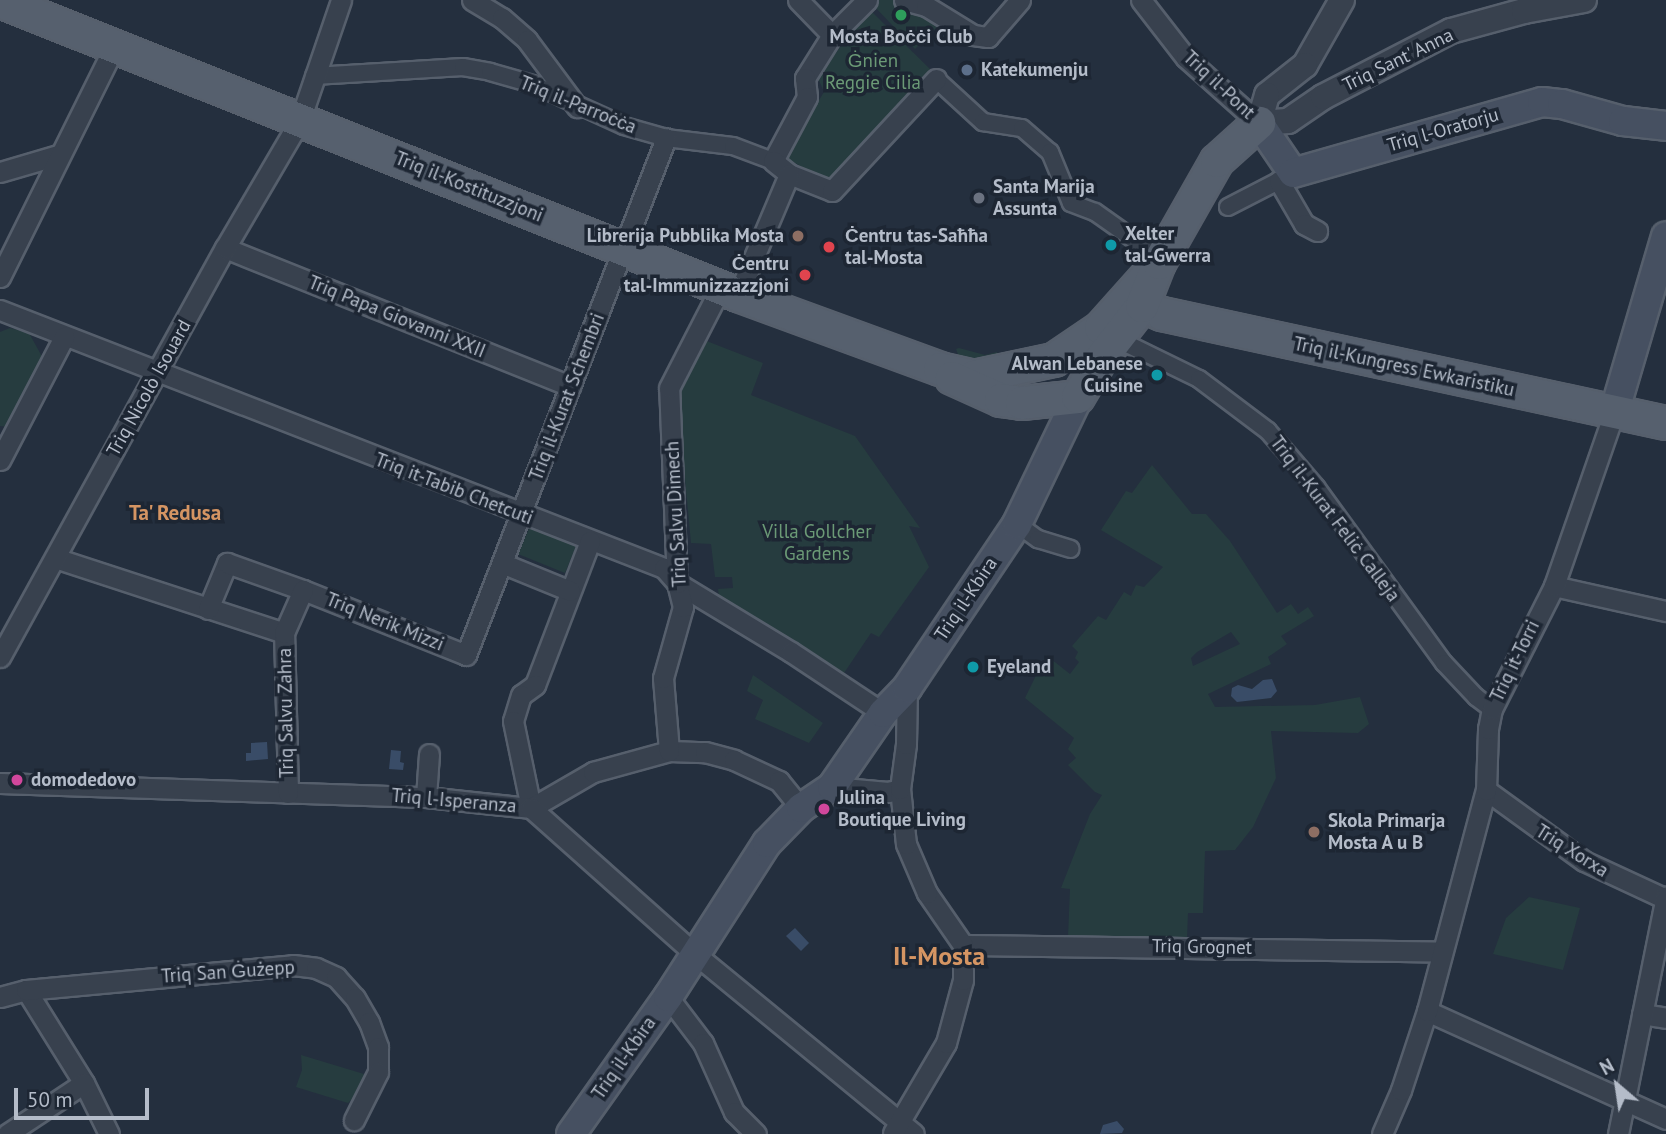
<!DOCTYPE html>
<meta charset="utf-8">
<style>
body{margin:0}
#map{position:relative;width:1666px;height:1134px;overflow:hidden;background:#242f3e;font-family:"PT Sans",sans-serif}
div>[style]{position:absolute}
[style*='--x']{left:calc(var(--x)*1px);top:calc(var(--y)*1px);width:calc(var(--w)*1px);rotate:calc(var(--a)*1deg)}
.green>*{inset:0;background:#263c3f}
.water>*{inset:0;background:#394c67}
.roads{filter:drop-shadow(2px 0 #565f6c) drop-shadow(-2px 0 #565f6c) drop-shadow(0 2px #565f6c) drop-shadow(0 -2px #565f6c)}
.pedestrian>*{height:16px;margin:-8px;padding:0 8px;transform-origin:8px;border-radius:8px;background:#38414e}
.minor>*{height:19px;margin:-9.5px;padding:0 9.5px;transform-origin:9.5px;border-radius:9.5px;background:#38414e}
.tertiary>*{height:24px;margin:-12px;padding:0 12px;transform-origin:12px;border-radius:12px;background:#38414e}
.secondary>*{height:28px;margin:-14px;padding:0 14px;transform-origin:14px;border-radius:14px;background:#465061}
.primary>*{height:32px;margin:-16px;padding:0 16px;transform-origin:16px;border-radius:16px;background:#56606e}
.dots>*{width:19px;height:19px;translate:-50% -50%;box-sizing:border-box;border:4px solid #1d2633;border-radius:50%}
span{translate:-50% -50%;white-space:nowrap;text-align:center;line-height:1.15;-webkit-text-stroke:7px #1d2633;paint-order:stroke}
.poi-label{font-size:19px;color:#b4bcc9;font-weight:700}
.left{translate:0 -50%;text-align:left}
.right{translate:-100% -50%;text-align:right}
.street-label{font-size:19px;color:#b4bcc9}
.park-label{font-size:19px;color:#6b9a76}
.neighbourhood-label{font-size:21px;color:#d59563;font-weight:700}
.district-label{font-size:26px;color:#d59563;font-weight:700}
.north{position:absolute;left:1582px;top:1050px;width:70px;height:70px;-webkit-text-stroke:5px #1d2633;paint-order:stroke;rotate:331deg;font-size:19px;font-weight:700;line-height:28px;text-align:center;color:#b4bcc9}
.north::after{content:'';display:block;margin:auto;width:24px;height:32px;background:#b4bcc9;clip-path:polygon(50% 0,100% 100%,50% 72%,0 100%)}
.scale{position:absolute;left:14px;top:1088px;width:135px;height:32px;box-sizing:border-box;border:4px solid #b4bcc9;border-top:0;padding-left:9px;font-size:21px;line-height:24px;white-space:nowrap;color:#b4bcc9;-webkit-text-stroke:5px #1d2633;paint-order:stroke}
</style>
<div id="map">
<div class="green">
<div style="clip-path:polygon(877px 0,894px 0,938px 26px,915px 49px,872px 4px)"></div>
<div style="clip-path:polygon(868px 8px,931px 70px,828px 181px,784px 157px,824px 92px,818px 78px)"></div>
<div style="clip-path:polygon(10px 328px,29px 333px,45px 362px,9px 427px,0 426px,0 332px)"></div>
<div style="clip-path:polygon(704px 340px,763px 363px,751px 395px,855px 436px,920px 528px,909px 526px,929px 567px,879px 637px,871px 633px,842px 676px,779px 631px,719px 596px,718px 589px,733px 588px,732px 577px,715px 577px,711px 544px,691px 543px,677px 393px)"></div>
<div style="clip-path:polygon(959px 348px,985px 355px,997px 352px,998px 359px,976px 360px,959px 357px,956px 349px)"></div>
<div style="clip-path:polygon(evenodd,1152px 465px,1192px 514px,1206px 514px,1230px 541px,1277px 613px,1291px 604px,1298px 614px,1308px 607px,1314px 616px,1281px 636px,1287px 644px,1268px 657px,1271px 664px,1208px 694px,1215px 707px,1315px 705px,1360px 697px,1369px 724px,1358px 733px,1271px 731px,1276px 778px,1253px 827px,1235px 850px,1205px 851px,1203px 913px,1188px 913px,1187px 939px,1068px 937px,1070px 889px,1061px 888px,1090px 814px,1102px 795px,1095px 792px,1068px 765px,1076px 758px,1068px 749px,1074px 738px,1025px 698px,1046px 655px,1070px 674px,1079px 662px,1075px 658px,1078px 652px,1072px 646px,1098px 616px,1106px 620px,1124px 592px,1131px 596px,1136px 585px,1144px 587px,1163px 567px,1101px 530px,1126px 491px,1132px 493px,1152px 465px,1231px 632px,1240px 644px,1193px 666px,1191px 658px,1197px 652px,1231px 632px)"></div>
<div style="clip-path:polygon(532px 522px,578px 541px,565px 573px,518px 554px)"></div>
<div style="clip-path:polygon(753px 675px,823px 723px,809px 743px,755px 719px,763px 700px,747px 691px)"></div>
<div style="clip-path:polygon(1529px 897px,1580px 908px,1563px 970px,1493px 954px,1506px 918px)"></div>
<div style="clip-path:polygon(301px 1055px,364px 1074px,362px 1089px,348px 1103px,296px 1087px,302px 1070px)"></div>
</div>
<div class="water">
<div style="clip-path:polygon(1272px 679px,1277px 691px,1271px 698px,1237px 702px,1231px 696px,1232px 688px,1238px 685px,1252px 689px,1263px 680px)"></div>
<div style="clip-path:polygon(267px 742px,268px 759px,246px 761px,246px 753px,251px 753px,251px 743px)"></div>
<div style="clip-path:polygon(391px 750px,401px 751px,400px 762px,404px 763px,403px 770px,389px 769px)"></div>
<div style="clip-path:polygon(795px 928px,809px 943px,801px 951px,786px 936px)"></div>
<div style="clip-path:polygon(1117px 1121px,1124px 1129px,1122px 1133px,1100px 1134px,1103px 1125px)"></div>
</div>
<div class="roads">
<div class="pedestrian">
<div style="--x:314;--y:76;--w:149;--a:-3.5"></div>
<div style="--x:463;--y:67;--w:27;--a:10"></div>
<div style="--x:490;--y:72;--w:44;--a:15.9"></div>
<div style="--x:532;--y:84;--w:101;--a:24.5"></div>
<div style="--x:624;--y:126;--w:44;--a:15.9"></div>
<div style="--x:666;--y:138;--w:67;--a:6.8"></div>
<div style="--x:733;--y:146;--w:43;--a:20.6"></div>
<div style="--x:936;--y:79;--w:64;--a:42.5"></div>
<div style="--x:983;--y:122;--w:39;--a:9"></div>
<div style="--x:1022;--y:128;--w:37;--a:41"></div>
<div style="--x:1050;--y:152;--w:55;--a:67.6"></div>
<div style="--x:1071;--y:203;--w:26;--a:21"></div>
<div style="--x:1095;--y:212;--w:67;--a:35.3"></div>
<div style="--x:1228;--y:207;--w:68;--a:-27.3"></div>
<div style="--x:1117;--y:339;--w:91;--a:26"></div>
<div style="--x:1199;--y:379;--w:86;--a:37"></div>
<div style="--x:1268;--y:431;--w:74;--a:49.4"></div>
<div style="--x:1316;--y:487;--w:218;--a:54"></div>
<div style="--x:1444;--y:663;--w:47;--a:46.7"></div>
<div style="--x:1476;--y:697;--w:20;--a:37"></div>
<div style="--x:1017;--y:524;--w:26;--a:36"></div>
<div style="--x:1038;--y:539;--w:34;--a:17"></div>
</div>
<div class="minor">
<div style="--x:472;--y:0;--w:35;--a:31"></div>
<div style="--x:502;--y:18;--w:33;--a:41"></div>
<div style="--x:527;--y:40;--w:84;--a:53.3"></div>
<div style="--x:798;--y:0;--w:49;--a:45.8"></div>
<div style="--x:867;--y:0;--w:49;--a:135"></div>
<div style="--x:832;--y:35;--w:51;--a:122.1"></div>
<div style="--x:805;--y:78;--w:19;--a:84"></div>
<div style="--x:807;--y:97;--w:72;--a:118"></div>
<div style="--x:773;--y:161;--w:21;--a:39"></div>
<div style="--x:789;--y:174;--w:46;--a:21.6"></div>
<div style="--x:832;--y:191;--w:153;--a:-47.1"></div>
<div style="--x:904;--y:0;--w:23;--a:15"></div>
<div style="--x:926;--y:6;--w:55;--a:31.7"></div>
<div style="--x:973;--y:35;--w:15;--a:8"></div>
<div style="--x:988;--y:37;--w:49;--a:-49.1"></div>
<div style="--x:1141;--y:0;--w:73;--a:52.2"></div>
<div style="--x:1186;--y:58;--w:98;--a:41.7"></div>
<div style="--x:0;--y:172;--w:60;--a:-16.3"></div>
<div style="--x:1279;--y:181;--w:50;--a:59.8"></div>
<div style="--x:1304;--y:224;--w:15;--a:28"></div>
<div style="--x:225;--y:248;--w:372;--a:21.8"></div>
<div style="--x:0;--y:277;--w:254;--a:-63.6"></div>
<div style="--x:738;--y:295;--w:131;--a:-67.1"></div>
<div style="--x:0;--y:310;--w:712;--a:21.23"></div>
<div style="--x:664;--y:568;--w:20;--a:49"></div>
<div style="--x:677;--y:583;--w:133;--a:31.2"></div>
<div style="--x:791;--y:652;--w:110;--a:33.5"></div>
<div style="--x:0;--y:460;--w:139;--a:-62.5"></div>
<div style="--x:590;--y:541;--w:154;--a:110.9"></div>
<div style="--x:535;--y:685;--w:17;--a:144"></div>
<div style="--x:521;--y:695;--w:27;--a:107"></div>
<div style="--x:513;--y:721;--w:89;--a:78.3"></div>
<div style="--x:531;--y:808;--w:72;--a:-30.1"></div>
<div style="--x:593;--y:772;--w:79;--a:-15.4"></div>
<div style="--x:669;--y:751;--w:36;--a:2"></div>
<div style="--x:705;--y:752;--w:30;--a:15"></div>
<div style="--x:734;--y:760;--w:50;--a:25"></div>
<div style="--x:779;--y:781;--w:35;--a:51"></div>
<div style="--x:55;--y:558;--w:241;--a:18.1"></div>
<div style="--x:504;--y:564;--w:71;--a:22.2"></div>
<div style="--x:1554;--y:586;--w:115;--a:12.6"></div>
<div style="--x:208;--y:609;--w:50;--a:-67.6"></div>
<div style="--x:227;--y:563;--w:81;--a:19.6"></div>
<div style="--x:303;--y:590;--w:175;--a:21.7"></div>
<div style="--x:466;--y:655;--w:554;--a:-68.85"></div>
<div style="--x:0;--y:657;--w:467;--a:-61.2"></div>
<div style="--x:225;--y:248;--w:148;--a:-59.6"></div>
<div style="--x:300;--y:120;--w:127;--a:-71.1"></div>
<div style="--x:669;--y:751;--w:73;--a:-94.7"></div>
<div style="--x:663;--y:678;--w:74;--a:-74.3"></div>
<div style="--x:683;--y:607;--w:25;--a:-104"></div>
<div style="--x:677;--y:583;--w:195;--a:-92.3"></div>
<div style="--x:669;--y:388;--w:114;--a:-62.8"></div>
<div style="--x:0;--y:783;--w:426;--a:1.9"></div>
<div style="--x:426;--y:797;--w:106;--a:6"></div>
<div style="--x:531;--y:808;--w:220;--a:41.7"></div>
<div style="--x:695;--y:954;--w:283;--a:39.4"></div>
<div style="--x:832;--y:787;--w:56;--a:5.1"></div>
<div style="--x:888;--y:792;--w:12;--a:-14"></div>
<div style="--x:1486;--y:790;--w:121;--a:35.9"></div>
<div style="--x:1584;--y:861;--w:90;--a:24.9"></div>
<div style="--x:288;--y:793;--w:160;--a:-91.4"></div>
<div style="--x:284;--y:633;--w:47;--a:-66.2"></div>
<div style="--x:426;--y:797;--w:43;--a:-86"></div>
<div style="--x:963;--y:945;--w:479;--a:0.8"></div>
<div style="--x:26;--y:990;--w:110;--a:58.1"></div>
<div style="--x:84;--y:1083;--w:57;--a:63.9"></div>
<div style="--x:0;--y:997;--w:27;--a:-15"></div>
<div style="--x:26;--y:990;--w:268;--a:-5.3"></div>
<div style="--x:293;--y:965;--w:23;--a:7"></div>
<div style="--x:316;--y:968;--w:22;--a:24"></div>
<div style="--x:336;--y:977;--w:28;--a:48"></div>
<div style="--x:355;--y:998;--w:28;--a:60"></div>
<div style="--x:369;--y:1022;--w:27;--a:70"></div>
<div style="--x:378;--y:1047;--w:25;--a:90"></div>
<div style="--x:378;--y:1072;--w:54;--a:116.6"></div>
<div style="--x:668;--y:997;--w:58;--a:52.7"></div>
<div style="--x:703;--y:1043;--w:76;--a:65.8"></div>
<div style="--x:734;--y:1112;--w:31;--a:45"></div>
<div style="--x:1427;--y:1011;--w:262;--a:24.3"></div>
<div style="--x:1642;--y:1014;--w:24;--a:9"></div>
<div style="--x:893;--y:1133;--w:104;--a:-59.5"></div>
<div style="--x:946;--y:1043;--w:65;--a:-74.9"></div>
<div style="--x:963;--y:980;--w:35;--a:-90"></div>
<div style="--x:963;--y:945;--w:63;--a:-124.7"></div>
<div style="--x:927;--y:893;--w:53;--a:-113.2"></div>
<div style="--x:906;--y:844;--w:55;--a:-96.2"></div>
<div style="--x:900;--y:789;--w:45;--a:-82.4"></div>
<div style="--x:906;--y:744;--w:56;--a:-89"></div>
<div style="--x:7;--y:1134;--w:92;--a:-33.5"></div>
<div style="--x:1382;--y:1134;--w:48;--a:-66.6"></div>
<div style="--x:1401;--y:1090;--w:83;--a:-71.8"></div>
<div style="--x:1427;--y:1011;--w:229;--a:-75.1"></div>
<div style="--x:1486;--y:790;--w:61;--a:-88.1"></div>
<div style="--x:1488;--y:729;--w:20;--a:-79"></div>
<div style="--x:1492;--y:709;--w:138;--a:-63.2"></div>
<div style="--x:1554;--y:586;--w:183;--a:-70.9"></div>
<div style="--x:1618;--y:1134;--w:242;--a:-78.6"></div>
</div>
<div class="tertiary">
<div style="--x:1342;--y:0;--w:75;--a:119.6"></div>
<div style="--x:1305;--y:65;--w:48;--a:141.7"></div>
<div style="--x:1267;--y:95;--w:29;--a:106"></div>
<div style="--x:1259;--y:123;--w:29;--a:-4"></div>
<div style="--x:1288;--y:121;--w:42;--a:-34.4"></div>
<div style="--x:1323;--y:97;--w:144;--a:-27.3"></div>
<div style="--x:1451;--y:31;--w:76;--a:-15.3"></div>
<div style="--x:1524;--y:11;--w:61;--a:-10.4"></div>
</div>
<div class="secondary">
<div style="--x:1259;--y:123;--w:60;--a:55.8"></div>
<div style="--x:1293;--y:173;--w:259;--a:-15.9"></div>
<div style="--x:1542;--y:102;--w:20;--a:6"></div>
<div style="--x:1562;--y:104;--w:63;--a:15.6"></div>
<div style="--x:1623;--y:121;--w:43;--a:6.6"></div>
<div style="--x:1614;--y:413;--w:184;--a:-73.6"></div>
<div style="--x:571;--y:1134;--w:168;--a:-54.7"></div>
<div style="--x:668;--y:997;--w:183;--a:-57.3"></div>
<div style="--x:767;--y:843;--w:49;--a:-45.8"></div>
<div style="--x:801;--y:808;--w:37;--a:-34"></div>
<div style="--x:832;--y:787;--w:90;--a:-55.4"></div>
<div style="--x:883;--y:713;--w:35;--a:-46"></div>
<div style="--x:907;--y:688;--w:197;--a:-56.1"></div>
<div style="--x:1017;--y:524;--w:141;--a:-64.3"></div>
</div>
<div class="primary">
<div style="--x:0;--y:1;--w:794;--a:21.72"></div>
<div style="--x:738;--y:295;--w:215;--a:20.1"></div>
<div style="--x:940;--y:369;--w:35;--a:13"></div>
<div style="--x:974;--y:377;--w:82;--a:-12"></div>
<div style="--x:1054;--y:360;--w:57;--a:-34.2"></div>
<div style="--x:1101;--y:328;--w:87;--a:-48.3"></div>
<div style="--x:1142;--y:306;--w:22;--a:22"></div>
<div style="--x:1162;--y:314;--w:516;--a:12.2"></div>
<div style="--x:952;--y:378;--w:54;--a:24.2"></div>
<div style="--x:1001;--y:400;--w:21;--a:8"></div>
<div style="--x:1022;--y:403;--w:56;--a:-6.1"></div>
<div style="--x:1078;--y:397;--w:43;--a:-59.3"></div>
<div style="--x:1100;--y:360;--w:68;--a:-52.1"></div>
<div style="--x:1142;--y:306;--w:46;--a:-68.4"></div>
<div style="--x:1159;--y:263;--w:117;--a:-60.4"></div>
<div style="--x:1217;--y:161;--w:57;--a:-42.1"></div>
</div>
</div>
<div class="dots">
<div style="left:901px;top:15px;background:#2e9e5b"></div>
<div style="left:967px;top:70px;background:#5c6f8a"></div>
<div style="left:979px;top:198px;background:#6b7280"></div>
<div style="left:798px;top:236px;background:#8d6e63"></div>
<div style="left:1111px;top:245px;background:#0f9aa8"></div>
<div style="left:829px;top:247px;background:#e0444e"></div>
<div style="left:805px;top:275px;background:#e0444e"></div>
<div style="left:1157px;top:375px;background:#0f9aa8"></div>
<div style="left:973px;top:667px;background:#0f9aa8"></div>
<div style="left:17px;top:780px;background:#d1479c"></div>
<div style="left:824px;top:809px;background:#d1479c"></div>
<div style="left:1314px;top:832px;background:#8d6e63"></div>
</div>
<div class="poi-label">
<span style="left:901px;top:37px">Mosta Boċċi Club</span>
<span class="left" style="left:981px;top:70px">Katekumenju</span>
<span class="left" style="left:993px;top:198px">Santa Marija<br>Assunta</span>
<span class="left" style="left:1125px;top:245px">Xelter<br>tal-Gwerra</span>
<span class="right" style="left:784px;top:236px">Librerija Pubblika Mosta</span>
<span class="left" style="left:845px;top:247px">Ċentru tas-Saħħa<br>tal-Mosta</span>
<span class="right" style="left:789px;top:275px">Ċentru<br>tal-Immunizzazzjoni</span>
<span class="right" style="left:1143px;top:375px">Alwan Lebanese<br>Cuisine</span>
<span class="left" style="left:987px;top:667px">Eyeland</span>
<span class="left" style="left:31px;top:780px">domodedovo</span>
<span class="left" style="left:838px;top:809px">Julina<br>Boutique Living</span>
<span class="left" style="left:1328px;top:832px">Skola Primarja<br>Mosta A u B</span>
</div>
<div class="street-label">
<span style="left:1398px;top:60px;rotate:-26deg">Triq Sant' Anna</span>
<span style="left:1219px;top:85px;rotate:43deg">Triq il-Pont</span>
<span style="left:578px;top:105px;rotate:22deg">Triq il-Parroċċa</span>
<span style="left:1443px;top:130px;rotate:-16deg">Triq l-Oratorju</span>
<span style="left:469px;top:187px;rotate:22deg">Triq il-Kostituzzjoni</span>
<span style="left:397px;top:317px;rotate:22deg">Triq Papa Giovanni XXII</span>
<span style="left:1404px;top:367px;rotate:12deg">Triq il-Kungress Ewkaristiku</span>
<span style="left:149px;top:388px;rotate:-61deg">Triq Nicolò Isouard</span>
<span style="left:567px;top:397px;rotate:-69deg">Triq il-Kurat Schembri</span>
<span style="left:454px;top:489px;rotate:21deg">Triq it-Tabib Chetcuti</span>
<span style="left:676px;top:514px;rotate:-93deg">Triq Salvu Dimech</span>
<span style="left:1335px;top:519px;rotate:53deg">Triq il-Kurat Feliċ Calleja</span>
<span style="left:966px;top:599px;rotate:-56deg">Triq il-Kbira</span>
<span style="left:385px;top:622px;rotate:22deg">Triq Nerik Mizzi</span>
<span style="left:1515px;top:661px;rotate:-64deg">Triq it-Torri</span>
<span style="left:286px;top:713px;rotate:-91deg">Triq Salvu Zahra</span>
<span style="left:454px;top:801px;rotate:5deg">Triq l-Isperanza</span>
<span style="left:1572px;top:851px;rotate:32deg">Triq Xorxa</span>
<span style="left:1202px;top:947px;rotate:1deg">Triq Grognet</span>
<span style="left:228px;top:972px;rotate:-4deg">Triq San Ġużepp</span>
<span style="left:624px;top:1058px;rotate:-55deg">Triq il-Kbira</span>
</div>
<div class="park-label">
<span style="left:873px;top:72px">Ġnien<br>Reggie Cilia</span>
<span style="left:817px;top:543px">Villa Gollcher<br>Gardens</span>
</div>
<div class="neighbourhood-label">
<span style="left:175px;top:513px">Ta' Redusa</span>
</div>
<div class="district-label">
<span style="left:939px;top:956px">Il-Mosta</span>
</div>
<div class="north">N</div>
<div class="scale">50 m</div>
</div>
